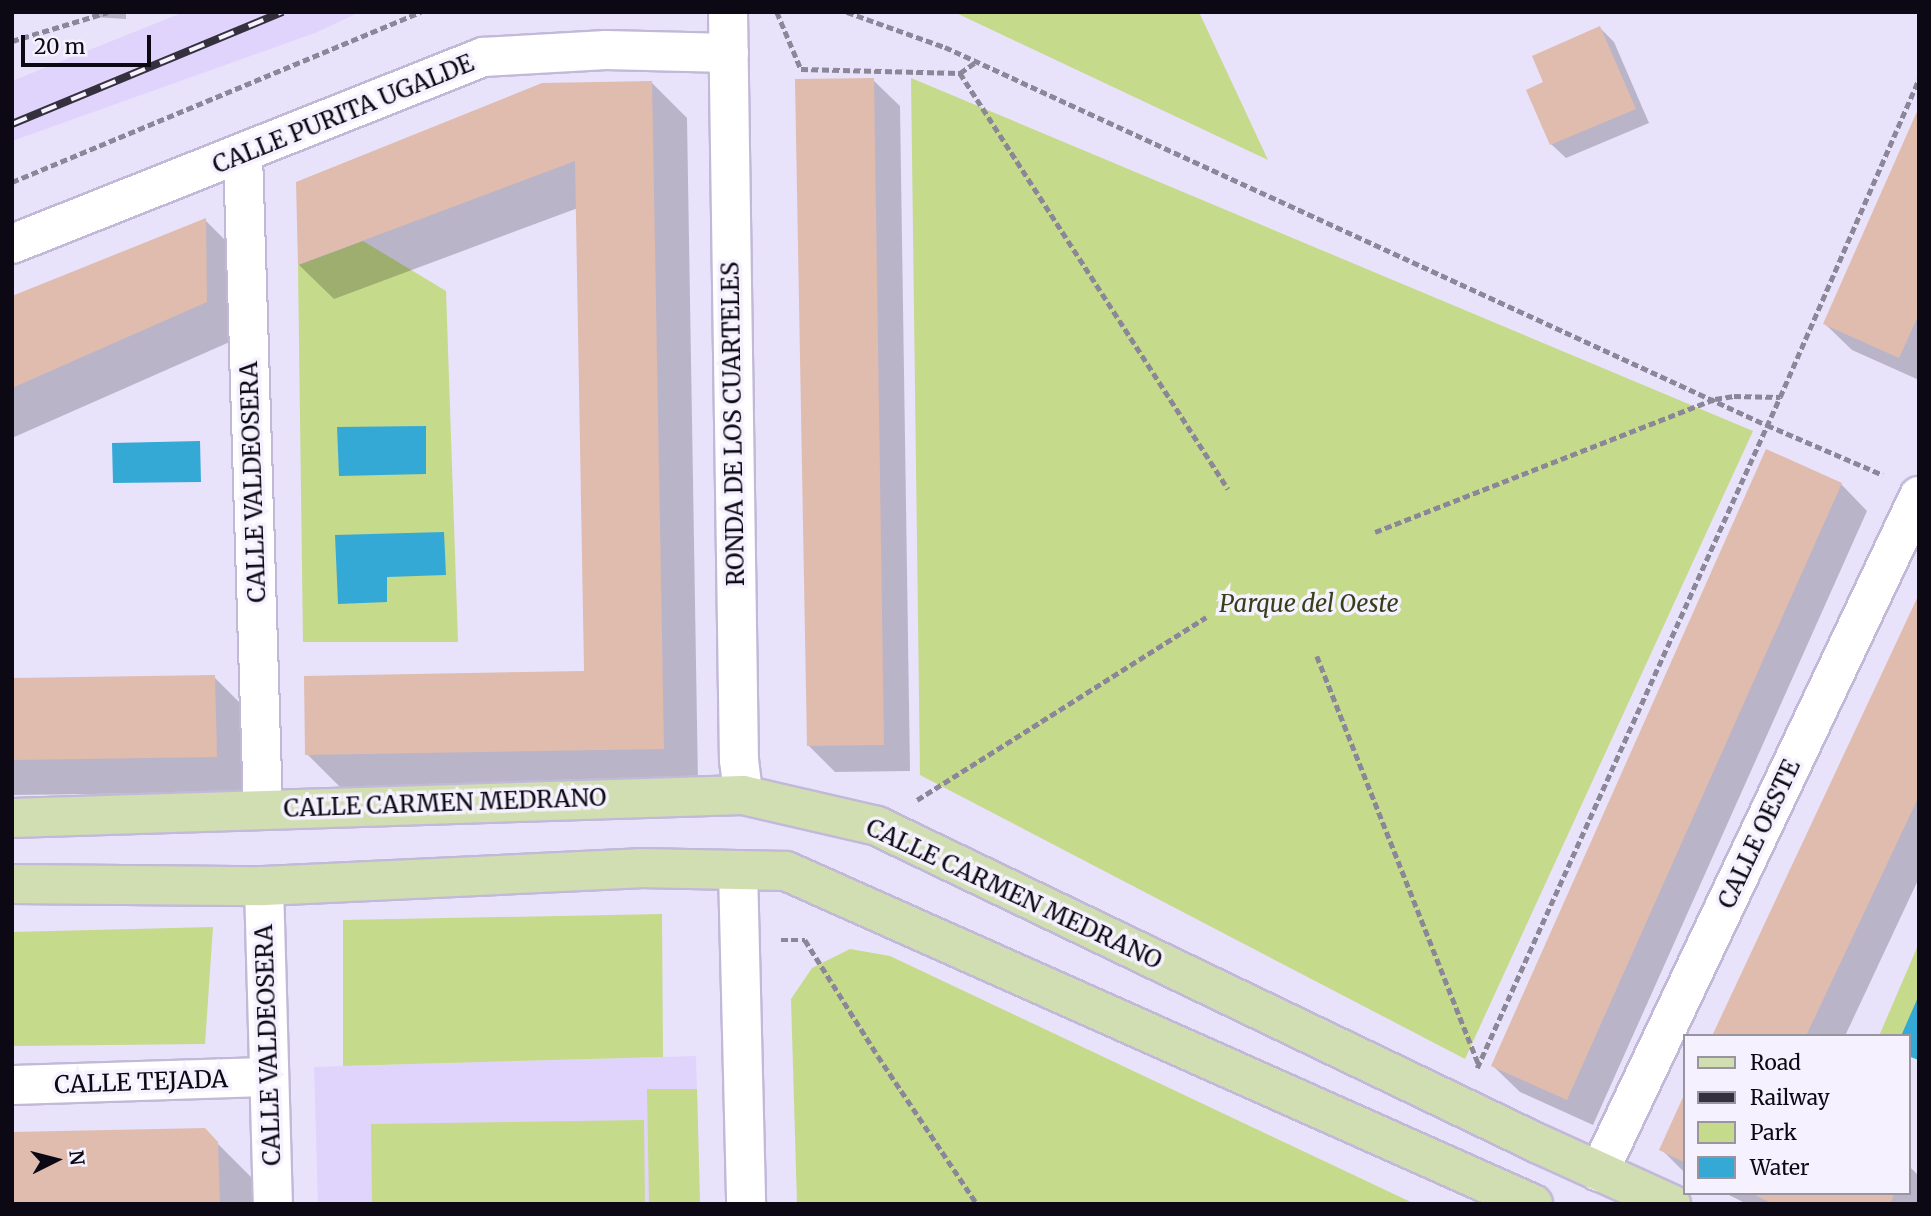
<!DOCTYPE html>
<style>
body{margin:0}
#map{position:relative;width:1931px;height:1216px;overflow:hidden;background:#e9e2fb;font-family:Merriweather,serif}
div>[style]{position:absolute}
[style*='--x']{left:calc(var(--x)*1px);top:calc(var(--y)*1px);width:calc(var(--w)*1px);rotate:calc(var(--a)*1deg)}
.built>*{inset:0;background:#e0d4fc}
.green>*{inset:0;background:#c5da8b}
.water>*{inset:0;background:#35a9d5}
.shadow>*{inset:0;background:#0003}
.building>*{inset:0;background:#dfbcae}
.path>*{height:4.5px;margin-top:-2.25px;transform-origin:0;background:repeating-linear-gradient(90deg,#8c8699 0 7px,transparent 0 10.5px)}
.roads{filter:drop-shadow(2px 0 #c2b9d9) drop-shadow(-2px 0 #c2b9d9) drop-shadow(0 2px #c2b9d9) drop-shadow(0 -2px #c2b9d9)}
.minor>*{height:38px;margin:-19px;padding:0 19px;transform-origin:19px;border-radius:19px;background:#fff}
.major>*{height:38px;margin:-19px;padding:0 19px;transform-origin:19px;border-radius:19px;background:#d1deb2}
.rail>*{height:8px;margin-top:-4px;transform-origin:0;background:repeating-linear-gradient(90deg,#f5f1fe 0 16px,#35303e 0 32px);box-sizing:border-box;border-block:2px solid #35303e}
span{translate:-50% -50%;white-space:nowrap;text-align:center;line-height:1.15;-webkit-text-stroke:7px #f5f1fe;paint-order:stroke}
.street-label{font-size:24px;color:#0d0914}
.park-label{font-size:24px;color:#363f19;font-style:italic}
.frame{position:absolute;inset:0;border:14px solid #0d0914;pointer-events:none}
.legend{position:absolute;left:1683px;top:1034px;width:228px;height:161px;box-sizing:border-box;background:#f5f1fe;border:2px solid #9894a0;margin:0;padding:9px 12px;list-style:none;font-size:21px;color:#0d0914}
.legend li{display:flex;align-items:center;gap:14px;height:35px}
.legend b{width:35px;border:2px solid #9894a0}
.north{position:absolute;left:21px;top:1125px;width:70px;height:70px;-webkit-text-stroke:5px #f5f1fe;paint-order:stroke;rotate:84deg;font-size:19px;font-weight:700;line-height:28px;text-align:center;color:#0d0914}
.north::after{content:'';display:block;margin:auto;width:24px;height:32px;background:#0d0914;clip-path:polygon(50% 0,100% 100%,50% 72%,0 100%)}
.scale{position:absolute;left:21px;top:35px;width:130px;height:32px;box-sizing:border-box;border:4px solid #0d0914;border-top:0;padding-left:9px;font-size:21px;line-height:24px;white-space:nowrap;color:#0d0914;-webkit-text-stroke:5px #f5f1fe;paint-order:stroke}
</style>
<div id="map">
<div class="built">
<div style="clip-path:polygon(184px 12px,360px 12px,315px 33px,12px 141px,12px 81px)"></div>
<div style="clip-path:polygon(696px 1056px,700px 1204px,318px 1204px,314px 1067px)"></div>
</div>
<div class="green">
<div style="clip-path:polygon(954px 12px,1199px 12px,1268px 160px)"></div>
<div style="clip-path:polygon(911px 78px,1753px 431px,1465px 1059px,920px 775px)"></div>
<div style="clip-path:polygon(363px 241px,446px 291px,458px 642px,303px 642px,298px 265px)"></div>
<div style="clip-path:polygon(662px 914px,663px 1057px,343px 1066px,343px 920px)"></div>
<div style="clip-path:polygon(213px 927px,205px 1044px,12px 1046px,12px 932px)"></div>
<div style="clip-path:polygon(1919px 943px,1919px 1060px,1908px 1056px,1908px 1036px,1879px 1036px)"></div>
<div style="clip-path:polygon(850px 949px,890px 956px,1415px 1204px,797px 1204px,791px 999px,812px 968px)"></div>
<div style="clip-path:polygon(647px 1089px,697px 1089px,700px 1204px,649px 1204px)"></div>
<div style="clip-path:polygon(644px 1120px,645px 1204px,372px 1204px,371px 1124px)"></div>
</div>
<div class="water">
<div style="clip-path:polygon(426px 426px,426px 474px,339px 476px,337px 427px)"></div>
<div style="clip-path:polygon(200px 441px,201px 482px,113px 483px,112px 443px)"></div>
<div style="clip-path:polygon(444px 532px,446px 575px,387px 577px,387px 602px,338px 604px,335px 535px)"></div>
<div style="clip-path:polygon(1919px 995px,1919px 1060px,1908px 1056px,1908px 1036px,1901px 1036px)"></div>
</div>
<div class="shadow">
<div style="clip-path:polygon(89px 12px,126px 12px,126px 19px,94px 17px)"></div>
<div style="clip-path:polygon(1600px 28px,1614px 42px,1649px 123px,1566px 158px,1551px 144px)"></div>
<div style="clip-path:polygon(873px 80px,900px 106px,910px 771px,835px 772px,808px 745px)"></div>
<div style="clip-path:polygon(652px 83px,687px 118px,698px 783px,342px 789px,307px 754px,586px 673px,578px 208px,334px 299px,299px 265px,298px 183px)"></div>
<div style="clip-path:polygon(1919px 111px,1919px 380px,1852px 350px,1825px 324px)"></div>
<div style="clip-path:polygon(205px 220px,240px 255px,241px 337px,12px 438px,12px 298px)"></div>
<div style="clip-path:polygon(1841px 484px,1867px 511px,1593px 1125px,1520px 1092px,1493px 1066px)"></div>
<div style="clip-path:polygon(1919px 598px,1919px 878px,1845px 1036px,1714px 1036px)"></div>
<div style="clip-path:polygon(214px 677px,249px 712px,251px 792px,12px 795px,12px 679px)"></div>
<div style="clip-path:polygon(1684px 1100px,1684px 1172px,1661px 1149px)"></div>
<div style="clip-path:polygon(204px 1130px,253px 1179px,253px 1204px,12px 1204px)"></div>
<div style="clip-path:polygon(1908px 1165px,1919px 1176px,1919px 1204px,1747px 1204px,1725px 1193px,1908px 1193px)"></div>
</div>
<div class="building">
<div style="clip-path:polygon(1600px 26px,1636px 109px,1550px 145px,1526px 90px,1543px 82px,1532px 56px)"></div>
<div style="clip-path:polygon(874px 78px,884px 745px,807px 746px,795px 79px)"></div>
<div style="clip-path:polygon(652px 81px,664px 749px,305px 755px,304px 676px,584px 671px,575px 161px,298px 265px,296px 182px,542px 83px)"></div>
<div style="clip-path:polygon(1919px 107px,1919px 314px,1899px 358px,1823px 324px)"></div>
<div style="clip-path:polygon(206px 218px,207px 302px,12px 388px,12px 296px)"></div>
<div style="clip-path:polygon(1766px 449px,1842px 483px,1567px 1100px,1491px 1066px)"></div>
<div style="clip-path:polygon(1919px 594px,1919px 796px,1806px 1036px,1712px 1036px)"></div>
<div style="clip-path:polygon(215px 675px,217px 757px,12px 760px,12px 678px)"></div>
<div style="clip-path:polygon(1684px 1095px,1684px 1162px,1659px 1150px)"></div>
<div style="clip-path:polygon(205px 1128px,218px 1142px,220px 1204px,12px 1204px,12px 1132px)"></div>
<div style="clip-path:polygon(1751px 1193px,1895px 1193px,1890px 1204px,1773px 1204px)"></div>
</div>
<div class="path">
<div style="--x:777;--y:12;--w:62;--a:67.2"></div>
<div style="--x:801;--y:69;--w:159;--a:1.4"></div>
<div style="--x:960;--y:73;--w:495;--a:57.2"></div>
<div style="--x:847;--y:12;--w:104;--a:19.7"></div>
<div style="--x:945;--y:47;--w:905;--a:24.7"></div>
<div style="--x:1767;--y:425;--w:126;--a:23.3"></div>
<div style="--x:12;--y:41;--w:100;--a:-16.8"></div>
<div style="--x:960;--y:73;--w:19;--a:-35"></div>
<div style="--x:12;--y:182;--w:443;--a:-22.6"></div>
<div style="--x:1375;--y:532;--w:365;--a:-21.4"></div>
<div style="--x:1715;--y:399;--w:19;--a:-9"></div>
<div style="--x:1734;--y:396;--w:46;--a:1.2"></div>
<div style="--x:1317;--y:656;--w:440;--a:68.4"></div>
<div style="--x:917;--y:800;--w:342;--a:-32.3"></div>
<div style="--x:781;--y:940;--w:24;--a:0"></div>
<div style="--x:805;--y:940;--w:137;--a:57.8"></div>
<div style="--x:878;--y:1056;--w:178;--a:56.2"></div>
<div style="--x:1477;--y:1068;--w:736;--a:-65.7"></div>
<div style="--x:1780;--y:397;--w:347;--a:-66.4"></div>
</div>
<div class="roads">
<div class="minor">
<div style="--x:728;--y:12;--w:748;--a:89.16"></div>
<div style="--x:739;--y:760;--w:35;--a:83"></div>
<div style="--x:243;--y:155;--w:655;--a:88.25"></div>
<div style="--x:12;--y:244;--w:507;--a:-21.65"></div>
<div style="--x:483;--y:57;--w:123;--a:-3.3"></div>
<div style="--x:606;--y:50;--w:123;--a:1.4"></div>
<div style="--x:738;--y:870;--w:334;--a:88.6"></div>
<div style="--x:264;--y:886;--w:318;--a:88.4"></div>
<div style="--x:12;--y:1085;--w:257;--a:-1.8"></div>
<div style="--x:1599;--y:1172;--w:748;--a:-64.67"></div>
</div>
<div class="major">
<div style="--x:12;--y:818;--w:731;--a:-1.8"></div>
<div style="--x:743;--y:795;--w:138;--a:13"></div>
<div style="--x:877;--y:826;--w:734;--a:25.66"></div>
<div style="--x:1539;--y:1144;--w:145;--a:24.4"></div>
<div style="--x:12;--y:884;--w:252;--a:0.5"></div>
<div style="--x:264;--y:886;--w:376;--a:-2.7"></div>
<div style="--x:640;--y:868;--w:146;--a:1.2"></div>
<div style="--x:786;--y:871;--w:818;--a:24.03"></div>
</div>
</div>
<div class="rail">
<div style="--x:12;--y:124;--w:293;--a:-22.5"></div>
</div>
<div class="street-label">
<span style="left:343px;top:114px;rotate:-22deg">CALLE PURITA UGALDE</span>
<span style="left:733px;top:424px;rotate:-91deg">RONDA DE LOS CUARTELES</span>
<span style="left:253px;top:482px;rotate:-92deg">CALLE VALDEOSERA</span>
<span style="left:445px;top:803px;rotate:-2deg">CALLE CARMEN MEDRANO</span>
<span style="left:1759px;top:834px;rotate:-65deg">CALLE OESTE</span>
<span style="left:1014px;top:894px;rotate:25deg">CALLE CARMEN MEDRANO</span>
<span style="left:268px;top:1045px;rotate:-92deg">CALLE VALDEOSERA</span>
<span style="left:141px;top:1082px;rotate:-2deg">CALLE TEJADA</span>
</div>
<div class="park-label">
<span style="left:1309px;top:604px">Parque del Oeste</span>
</div>
<div class="frame"></div>
<ul class="legend">
<li><b style="height:9px;background:#d1deb2"></b>Road</li>
<li><b style="height:9px;background:#35303e"></b>Railway</li>
<li><b style="height:19px;background:#c5da8b"></b>Park</li>
<li><b style="height:19px;background:#35a9d5"></b>Water</li>
</ul>
<div class="north">N</div>
<div class="scale">20 m</div>
</div>
